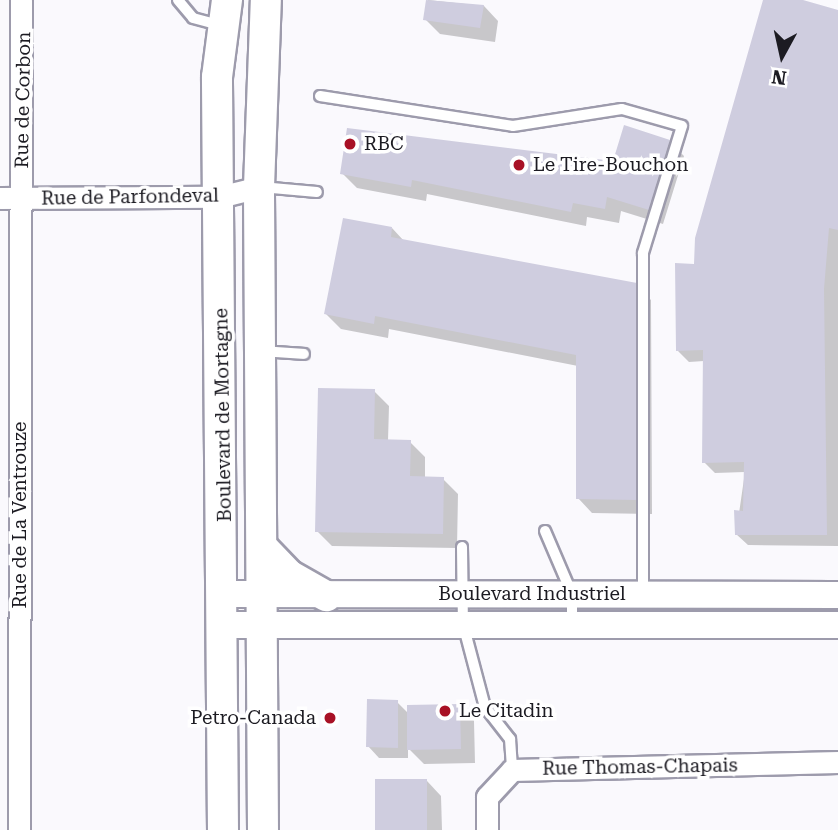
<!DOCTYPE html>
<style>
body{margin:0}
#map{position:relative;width:838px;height:830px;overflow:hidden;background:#faf9fd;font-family:"Roboto Serif",serif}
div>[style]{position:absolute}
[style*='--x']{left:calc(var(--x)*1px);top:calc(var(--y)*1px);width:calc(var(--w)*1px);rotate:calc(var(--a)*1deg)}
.shadow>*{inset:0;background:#0003}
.building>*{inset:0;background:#cfcddf}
.roads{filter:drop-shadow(2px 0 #9d9bac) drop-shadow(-2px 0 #9d9bac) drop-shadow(0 2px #9d9bac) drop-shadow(0 -2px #9d9bac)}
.service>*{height:10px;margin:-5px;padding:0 5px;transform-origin:5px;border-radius:5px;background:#fff}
.minor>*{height:21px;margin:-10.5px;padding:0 10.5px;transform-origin:10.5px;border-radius:10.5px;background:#fff}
.tertiary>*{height:26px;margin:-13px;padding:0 13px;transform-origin:13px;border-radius:13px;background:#fff}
.secondary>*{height:30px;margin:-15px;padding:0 15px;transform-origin:15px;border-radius:15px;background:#fff}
.dots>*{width:19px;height:19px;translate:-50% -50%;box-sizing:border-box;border:4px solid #fff;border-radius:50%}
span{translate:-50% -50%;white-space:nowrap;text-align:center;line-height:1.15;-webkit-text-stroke:7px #fff;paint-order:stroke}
.street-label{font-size:19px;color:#1c1b22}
.poi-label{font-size:19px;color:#1c1b22}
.left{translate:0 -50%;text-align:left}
.right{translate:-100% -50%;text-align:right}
.north{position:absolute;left:747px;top:21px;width:70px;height:70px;-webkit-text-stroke:5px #fff;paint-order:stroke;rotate:188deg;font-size:19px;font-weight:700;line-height:28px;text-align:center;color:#1c1b22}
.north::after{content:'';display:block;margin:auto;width:24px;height:32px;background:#1c1b22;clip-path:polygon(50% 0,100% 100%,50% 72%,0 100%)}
</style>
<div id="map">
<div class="shadow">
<div style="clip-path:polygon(428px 0,484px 6px,498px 21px,495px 42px,440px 34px,425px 19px)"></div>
<div style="clip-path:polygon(764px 0,796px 0,838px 12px,838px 546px,748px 545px,736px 534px,745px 472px,715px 473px,704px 462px,704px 361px,689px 362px,678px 351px)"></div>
<div style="clip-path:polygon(669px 141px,684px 156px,663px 224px,621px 211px,619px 223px,587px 217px,586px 226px,427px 194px,426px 201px,357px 188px,342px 173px,614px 163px)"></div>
<div style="clip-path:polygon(392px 228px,404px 241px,636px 285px,651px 300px,652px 514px,592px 513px,578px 498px,578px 366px,389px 329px,388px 338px,341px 329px,326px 314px)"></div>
<div style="clip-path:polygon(374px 391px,389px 406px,388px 441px,410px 442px,425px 457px,425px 478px,443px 479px,458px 494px,457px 548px,332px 546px,317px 531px)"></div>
<div style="clip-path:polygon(397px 702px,408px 713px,459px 706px,474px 721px,475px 763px,424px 764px,408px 748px,408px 758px,379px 758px,368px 746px)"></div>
<div style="clip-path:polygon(427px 781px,441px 796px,442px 830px,377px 830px)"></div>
</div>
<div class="building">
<div style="clip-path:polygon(426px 0,484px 5px,480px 28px,423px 20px)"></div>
<div style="clip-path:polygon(763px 0,803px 0,838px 10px,838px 230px,829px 228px,824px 289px,827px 535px,735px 535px,734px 510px,743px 511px,744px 462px,702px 463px,703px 350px,676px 351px,675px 263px,694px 264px,695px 238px)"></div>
<div style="clip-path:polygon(624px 125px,670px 140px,649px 210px,607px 197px,605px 209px,573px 203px,571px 212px,412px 180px,411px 187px,340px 174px,347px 128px,613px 161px)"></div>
<div style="clip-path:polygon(343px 218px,392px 227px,391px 237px,637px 283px,638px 500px,576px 499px,576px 355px,375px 316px,374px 324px,324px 314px)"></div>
<div style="clip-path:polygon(318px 388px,375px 389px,374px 439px,411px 440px,410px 476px,444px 477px,443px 534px,315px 532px)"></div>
<div style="clip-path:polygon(367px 699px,398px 700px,398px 748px,366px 747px)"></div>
<div style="clip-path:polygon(460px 704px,461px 749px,407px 750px,407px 705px)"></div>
<div style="clip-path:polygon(375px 779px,427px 779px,427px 830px,375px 830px)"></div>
</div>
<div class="roads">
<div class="service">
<div style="--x:178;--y:0;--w:23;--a:50"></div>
<div style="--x:193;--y:18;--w:28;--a:15"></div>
<div style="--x:320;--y:96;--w:195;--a:8.8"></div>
<div style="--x:513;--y:126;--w:110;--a:-8.9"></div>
<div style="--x:622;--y:109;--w:62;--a:15.8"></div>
<div style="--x:682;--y:126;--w:133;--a:107.1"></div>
<div style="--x:643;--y:253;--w:340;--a:90"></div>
<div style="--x:261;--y:187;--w:56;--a:5.1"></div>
<div style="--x:262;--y:351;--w:42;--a:4.1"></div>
<div style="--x:545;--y:531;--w:69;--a:66.8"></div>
<div style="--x:572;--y:594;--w:30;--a:90"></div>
<div style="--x:462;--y:547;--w:77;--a:89.3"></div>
<div style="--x:463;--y:624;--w:86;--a:75.2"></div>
<div style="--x:485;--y:707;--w:41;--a:52"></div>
<div style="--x:510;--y:739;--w:31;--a:86"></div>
</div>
<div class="minor">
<div style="--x:0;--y:198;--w:219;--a:-0.3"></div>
<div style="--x:219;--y:197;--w:41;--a:-14"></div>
<div style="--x:19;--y:830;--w:830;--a:-89.86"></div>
<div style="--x:487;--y:830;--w:33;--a:-90"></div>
<div style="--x:487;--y:797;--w:37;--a:-47"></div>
<div style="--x:512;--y:770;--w:326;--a:-1.4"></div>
</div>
<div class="tertiary">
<div style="--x:225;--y:594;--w:613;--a:0.09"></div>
<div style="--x:226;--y:625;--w:612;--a:0"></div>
</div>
<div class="secondary">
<div style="--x:264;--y:549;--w:36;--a:46"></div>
<div style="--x:289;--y:575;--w:43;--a:29.6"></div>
<div style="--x:223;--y:830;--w:753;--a:-90.46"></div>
<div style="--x:217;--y:77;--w:78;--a:-82.6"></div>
<div style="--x:263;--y:830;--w:643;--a:-90.36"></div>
<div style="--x:259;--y:187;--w:187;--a:-87.9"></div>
</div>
</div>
<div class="dots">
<div style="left:350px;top:144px;background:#a81125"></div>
<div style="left:519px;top:165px;background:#a81125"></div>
<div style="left:445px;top:711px;background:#a81125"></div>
<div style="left:330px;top:718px;background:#a81125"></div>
</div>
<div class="street-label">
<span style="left:23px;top:100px;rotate:-89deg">Rue de Corbon</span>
<span style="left:130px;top:197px;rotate:-1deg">Rue de Parfondeval</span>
<span style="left:223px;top:415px;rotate:-91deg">Boulevard de Mortagne</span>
<span style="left:20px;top:515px;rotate:-90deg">Rue de La Ventrouze</span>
<span style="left:532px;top:594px">Boulevard Industriel</span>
<span style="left:640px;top:767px;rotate:-1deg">Rue Thomas-Chapais</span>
</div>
<div class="poi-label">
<span class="left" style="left:364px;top:144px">RBC</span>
<span class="left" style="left:533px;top:165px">Le Tire-Bouchon</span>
<span class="left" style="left:459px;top:711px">Le Citadin</span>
<span class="right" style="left:316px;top:718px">Petro-Canada</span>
</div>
<div class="north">N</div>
</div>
